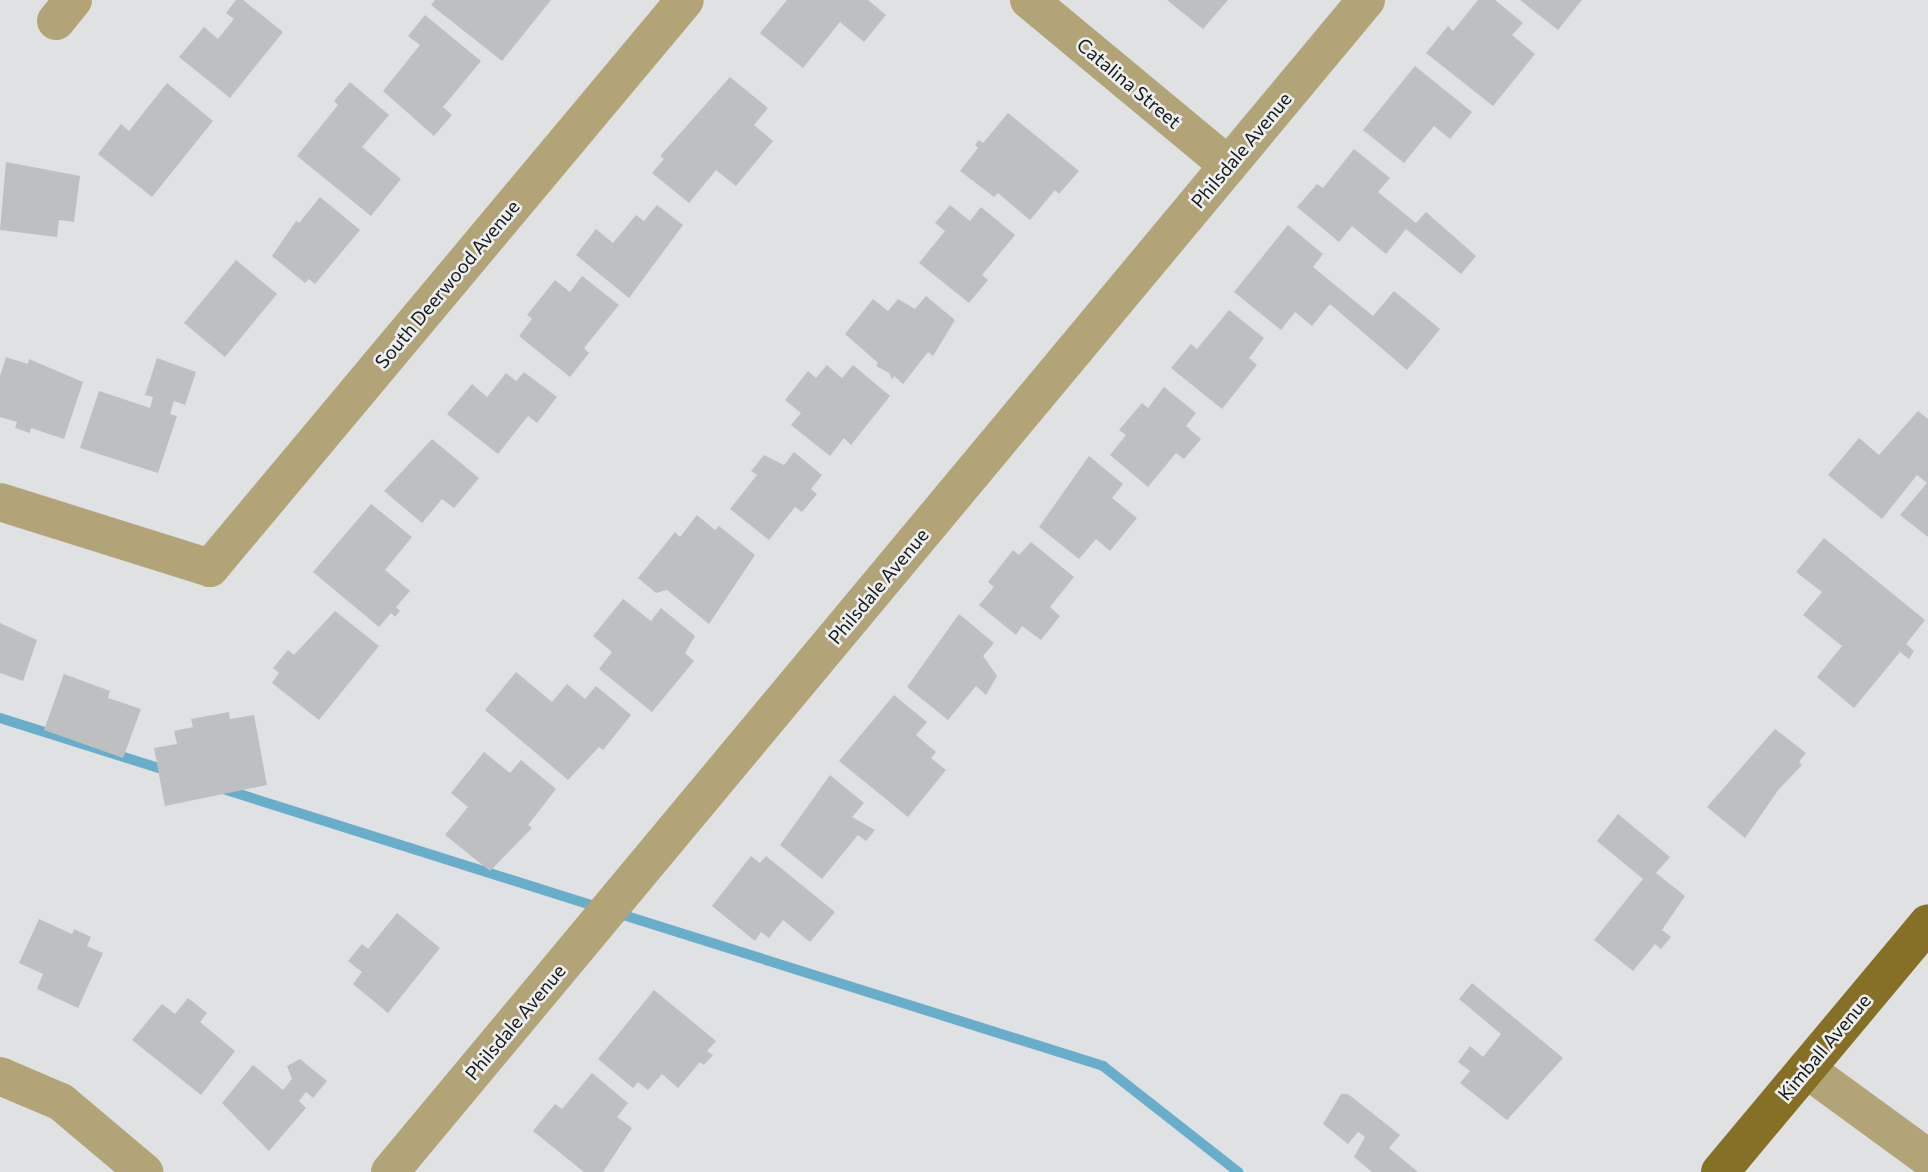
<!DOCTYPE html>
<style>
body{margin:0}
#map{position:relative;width:1928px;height:1172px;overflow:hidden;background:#e0e1e3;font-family:Commissioner,sans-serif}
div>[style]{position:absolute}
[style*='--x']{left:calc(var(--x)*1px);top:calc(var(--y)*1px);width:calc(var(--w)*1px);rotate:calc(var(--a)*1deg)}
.stream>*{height:10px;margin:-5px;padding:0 5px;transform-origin:5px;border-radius:5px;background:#68aeca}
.building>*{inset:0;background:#bebfc1}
.minor>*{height:38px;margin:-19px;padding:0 19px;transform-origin:19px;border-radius:19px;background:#b2a477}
.major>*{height:38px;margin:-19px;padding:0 19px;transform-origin:19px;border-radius:19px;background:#857025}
span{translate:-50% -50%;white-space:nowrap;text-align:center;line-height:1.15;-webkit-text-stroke:5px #eeeff1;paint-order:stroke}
.street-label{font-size:19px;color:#161717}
</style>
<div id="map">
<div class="stream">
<div style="--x:0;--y:718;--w:179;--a:17.5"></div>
<div style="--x:220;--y:788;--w:399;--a:17.5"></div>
<div style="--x:617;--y:913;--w:510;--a:17.47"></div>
<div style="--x:1103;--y:1066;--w:172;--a:38.1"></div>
</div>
<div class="building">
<div style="clip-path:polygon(236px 0,243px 0,283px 32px,230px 98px,179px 57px,204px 27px,218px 39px,234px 19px,226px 13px)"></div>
<div style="clip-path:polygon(435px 0,551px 0,502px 61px,431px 5px)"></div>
<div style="clip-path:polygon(787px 0,868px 0,886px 15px,864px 42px,840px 22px,803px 68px,760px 33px)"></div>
<div style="clip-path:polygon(1167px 0,1228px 0,1203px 29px)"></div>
<div style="clip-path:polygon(1478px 0,1495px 0,1523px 23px,1512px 35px,1535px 54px,1493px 106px,1426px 53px,1448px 26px,1453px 31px)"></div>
<div style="clip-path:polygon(1520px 0,1582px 0,1558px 30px)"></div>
<div style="clip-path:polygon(425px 15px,481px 61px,443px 107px,452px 115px,434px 136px,383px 91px,420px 45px,408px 36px)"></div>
<div style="clip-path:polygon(1415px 66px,1472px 112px,1450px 139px,1434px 126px,1404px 163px,1363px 130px)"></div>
<div style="clip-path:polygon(730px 77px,768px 108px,754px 125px,773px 141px,736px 186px,716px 170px,689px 203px,652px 173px,664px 159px,660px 156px)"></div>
<div style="clip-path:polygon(350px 82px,389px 115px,362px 147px,401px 179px,371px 216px,297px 156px,338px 105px,334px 101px)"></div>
<div style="clip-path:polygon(167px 83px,213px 121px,152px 197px,98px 154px,121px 124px,129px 131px)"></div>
<div style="clip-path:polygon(1008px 113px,1079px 171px,1059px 194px,1055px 190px,1030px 220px,998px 193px,994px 197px,960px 171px,978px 148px,975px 145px,979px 140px,983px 143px)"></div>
<div style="clip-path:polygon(1354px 149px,1390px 178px,1378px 192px,1416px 223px,1426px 212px,1476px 256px,1461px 274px,1406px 229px,1386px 254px,1352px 226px,1339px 242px,1297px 207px,1317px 184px,1323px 188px)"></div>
<div style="clip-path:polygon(6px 162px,80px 176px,74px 222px,59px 220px,57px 237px,0 230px)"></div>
<div style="clip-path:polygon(320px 197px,360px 230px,315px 284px,309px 279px,305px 283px,272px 256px,296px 221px,299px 223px)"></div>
<div style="clip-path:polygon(657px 205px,683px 225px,629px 298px,576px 255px,596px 229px,613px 243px,636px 215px,644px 221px)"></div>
<div style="clip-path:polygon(950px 205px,970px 221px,981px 207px,1015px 235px,982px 275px,988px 280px,969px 303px,919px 263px,945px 231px,935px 223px)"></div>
<div style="clip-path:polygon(1288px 225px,1323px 254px,1313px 267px,1373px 316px,1394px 291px,1440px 329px,1407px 370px,1330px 304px,1312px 326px,1295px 312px,1281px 330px,1234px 292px)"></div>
<div style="clip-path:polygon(236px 260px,277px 294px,225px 357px,184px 323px)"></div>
<div style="clip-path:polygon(582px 276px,619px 305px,584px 348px,589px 353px,570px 377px,519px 336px,532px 319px,527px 315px,555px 280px,570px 292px)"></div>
<div style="clip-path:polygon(926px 296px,955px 320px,933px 356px,928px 352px,903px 384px,894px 376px,892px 380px,889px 373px,876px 366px,878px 363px,845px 334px,873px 299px,888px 311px,898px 299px,915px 309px)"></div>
<div style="clip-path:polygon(1229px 310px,1264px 338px,1249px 358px,1257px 365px,1222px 409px,1171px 368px,1191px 344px,1197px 349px)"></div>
<div style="clip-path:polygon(6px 357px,28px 364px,29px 359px,83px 382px,64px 439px,31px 428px,30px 433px,15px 428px,17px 422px,0 417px,0 376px)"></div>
<div style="clip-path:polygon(157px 358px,196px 372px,185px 405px,174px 401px,170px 414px,177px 416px,158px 473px,80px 448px,99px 391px,150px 408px,153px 397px,145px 395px)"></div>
<div style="clip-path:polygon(827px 365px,842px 378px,853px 365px,890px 396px,851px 445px,844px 438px,830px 456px,791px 425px,801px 413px,785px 400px,808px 371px,816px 378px)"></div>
<div style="clip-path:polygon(524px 372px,557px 397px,537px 423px,528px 416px,498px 454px,447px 414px,472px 384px,487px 397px,506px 373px,516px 381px)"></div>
<div style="clip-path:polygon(1164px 387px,1196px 413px,1186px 426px,1201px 439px,1184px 459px,1176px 453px,1148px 487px,1110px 455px,1126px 435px,1119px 430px,1142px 403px,1148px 408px)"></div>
<div style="clip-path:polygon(1918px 411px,1928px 419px,1928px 537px,1900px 515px,1927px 483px,1917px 475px,1882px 519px,1828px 475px,1859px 438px,1879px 455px)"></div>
<div style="clip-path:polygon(432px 439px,479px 478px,454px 508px,442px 499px,422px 523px,384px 491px)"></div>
<div style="clip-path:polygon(794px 452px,822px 475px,811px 489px,817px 494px,802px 512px,795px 507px,769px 540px,730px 509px,757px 475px,751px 471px,764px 455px,784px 465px)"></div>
<div style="clip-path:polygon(1089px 456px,1123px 484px,1112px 498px,1137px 518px,1110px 551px,1096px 539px,1079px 559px,1039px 527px)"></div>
<div style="clip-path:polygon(371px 504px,412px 537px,385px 570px,410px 591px,396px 607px,400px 611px,395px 617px,391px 613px,379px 627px,313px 572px)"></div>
<div style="clip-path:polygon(697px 515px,715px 530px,719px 526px,755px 555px,709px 624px,667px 590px,656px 593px,638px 578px,675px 532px,680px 537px)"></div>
<div style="clip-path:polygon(1824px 538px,1925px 620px,1906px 644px,1914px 651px,1909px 659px,1900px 652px,1854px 708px,1817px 677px,1842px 646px,1803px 615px,1822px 592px,1796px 572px)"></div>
<div style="clip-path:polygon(1031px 542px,1074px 577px,1050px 607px,1060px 616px,1041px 640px,1022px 626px,1016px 635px,979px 605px,994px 587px,988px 582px,1013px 550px,1019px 555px)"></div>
<div style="clip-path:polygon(623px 599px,651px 621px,661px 608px,695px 636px,685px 653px,694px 661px,652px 712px,599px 669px,612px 652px,593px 636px)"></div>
<div style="clip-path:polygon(335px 611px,379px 646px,319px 720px,272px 683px,279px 673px,273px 668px,288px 650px,294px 655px)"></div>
<div style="clip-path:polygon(959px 614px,994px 643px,983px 656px,997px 676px,986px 695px,976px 686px,948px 720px,907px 687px)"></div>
<div style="clip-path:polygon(0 623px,37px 640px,23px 681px,0 673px)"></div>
<div style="clip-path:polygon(516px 672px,552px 702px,567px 684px,585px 699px,596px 686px,631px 715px,603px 750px,599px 747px,568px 780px,485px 710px)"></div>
<div style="clip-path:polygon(64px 674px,110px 691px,108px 698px,141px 709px,123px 758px,44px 730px)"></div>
<div style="clip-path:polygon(894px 695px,927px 722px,916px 735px,936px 752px,931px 758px,946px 770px,908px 817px,839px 761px)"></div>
<div style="clip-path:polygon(229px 712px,230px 719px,254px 715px,267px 785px,165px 806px,154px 748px,177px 744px,174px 731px,193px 727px,191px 719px)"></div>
<div style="clip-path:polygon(1775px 729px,1806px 753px,1799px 762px,1802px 765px,1779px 789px,1745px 838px,1707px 807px)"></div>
<div style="clip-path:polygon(484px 752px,510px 773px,521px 760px,556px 789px,528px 825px,532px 828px,490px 871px,445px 835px,468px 807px,451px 793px)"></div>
<div style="clip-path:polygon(830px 775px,864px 803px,852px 817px,875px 830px,866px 841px,858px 835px,822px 879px,780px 845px)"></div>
<div style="clip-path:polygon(1618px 814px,1670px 857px,1656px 873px,1685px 896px,1662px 930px,1671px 937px,1661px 949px,1655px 944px,1633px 971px,1594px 940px,1643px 879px,1597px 841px)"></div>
<div style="clip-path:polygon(751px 856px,760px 863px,766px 856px,835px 912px,810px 942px,783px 920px,769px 938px,761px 932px,755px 941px,712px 906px)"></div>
<div style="clip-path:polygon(397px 913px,440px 948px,388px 1013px,353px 984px,362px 972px,348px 961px,362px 944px,368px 949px)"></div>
<div style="clip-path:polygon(39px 919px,72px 934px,74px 929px,91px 937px,87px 946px,103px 953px,78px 1008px,37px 989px,43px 974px,19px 963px)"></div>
<div style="clip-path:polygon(1472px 983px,1563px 1058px,1507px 1120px,1460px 1083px,1470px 1071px,1458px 1062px,1470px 1046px,1483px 1057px,1501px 1034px,1459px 999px)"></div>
<div style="clip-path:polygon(654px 990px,716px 1041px,707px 1051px,713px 1055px,704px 1065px,700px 1062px,678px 1088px,662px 1074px,648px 1090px,638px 1082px,633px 1088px,598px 1059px)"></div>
<div style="clip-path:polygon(188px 998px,207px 1013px,200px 1022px,235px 1051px,201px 1095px,132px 1040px,162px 1004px,175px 1014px)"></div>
<div style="clip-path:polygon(300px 1059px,327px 1081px,313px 1098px,306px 1092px,299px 1101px,306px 1108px,269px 1151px,222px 1103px,253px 1065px,283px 1090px,292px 1079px,287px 1066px)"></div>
<div style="clip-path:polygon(592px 1073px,628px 1103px,617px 1117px,632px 1128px,603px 1172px,584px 1172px,533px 1131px,555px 1104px,562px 1109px)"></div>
<div style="clip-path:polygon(1341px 1094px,1348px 1094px,1400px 1135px,1389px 1148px,1418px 1172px,1372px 1172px,1354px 1157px,1365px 1137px,1358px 1132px,1348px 1144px,1323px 1124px)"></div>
</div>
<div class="minor">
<div style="--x:1029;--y:0;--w:259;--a:39.7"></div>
<div style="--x:56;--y:21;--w:27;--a:-51"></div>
<div style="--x:0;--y:502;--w:220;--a:17.4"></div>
<div style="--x:210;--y:568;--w:740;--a:-50.1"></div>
<div style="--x:1806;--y:1069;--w:151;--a:36.1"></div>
<div style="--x:0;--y:1076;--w:66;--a:23.1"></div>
<div style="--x:61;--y:1102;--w:109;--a:40.1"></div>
<div style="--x:390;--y:1172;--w:1525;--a:-50.21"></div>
</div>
<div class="major">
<div style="--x:1720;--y:1172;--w:324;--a:-50.1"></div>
</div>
<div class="street-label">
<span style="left:1129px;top:83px;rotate:40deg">Catalina Street</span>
<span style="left:1241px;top:150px;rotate:-50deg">Philsdale Avenue</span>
<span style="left:447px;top:284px;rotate:-50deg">South Deerwood Avenue</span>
<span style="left:878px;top:586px;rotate:-50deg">Philsdale Avenue</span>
<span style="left:515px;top:1022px;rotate:-50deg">Philsdale Avenue</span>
<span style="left:1824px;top:1047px;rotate:-50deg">Kimball Avenue</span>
</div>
</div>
